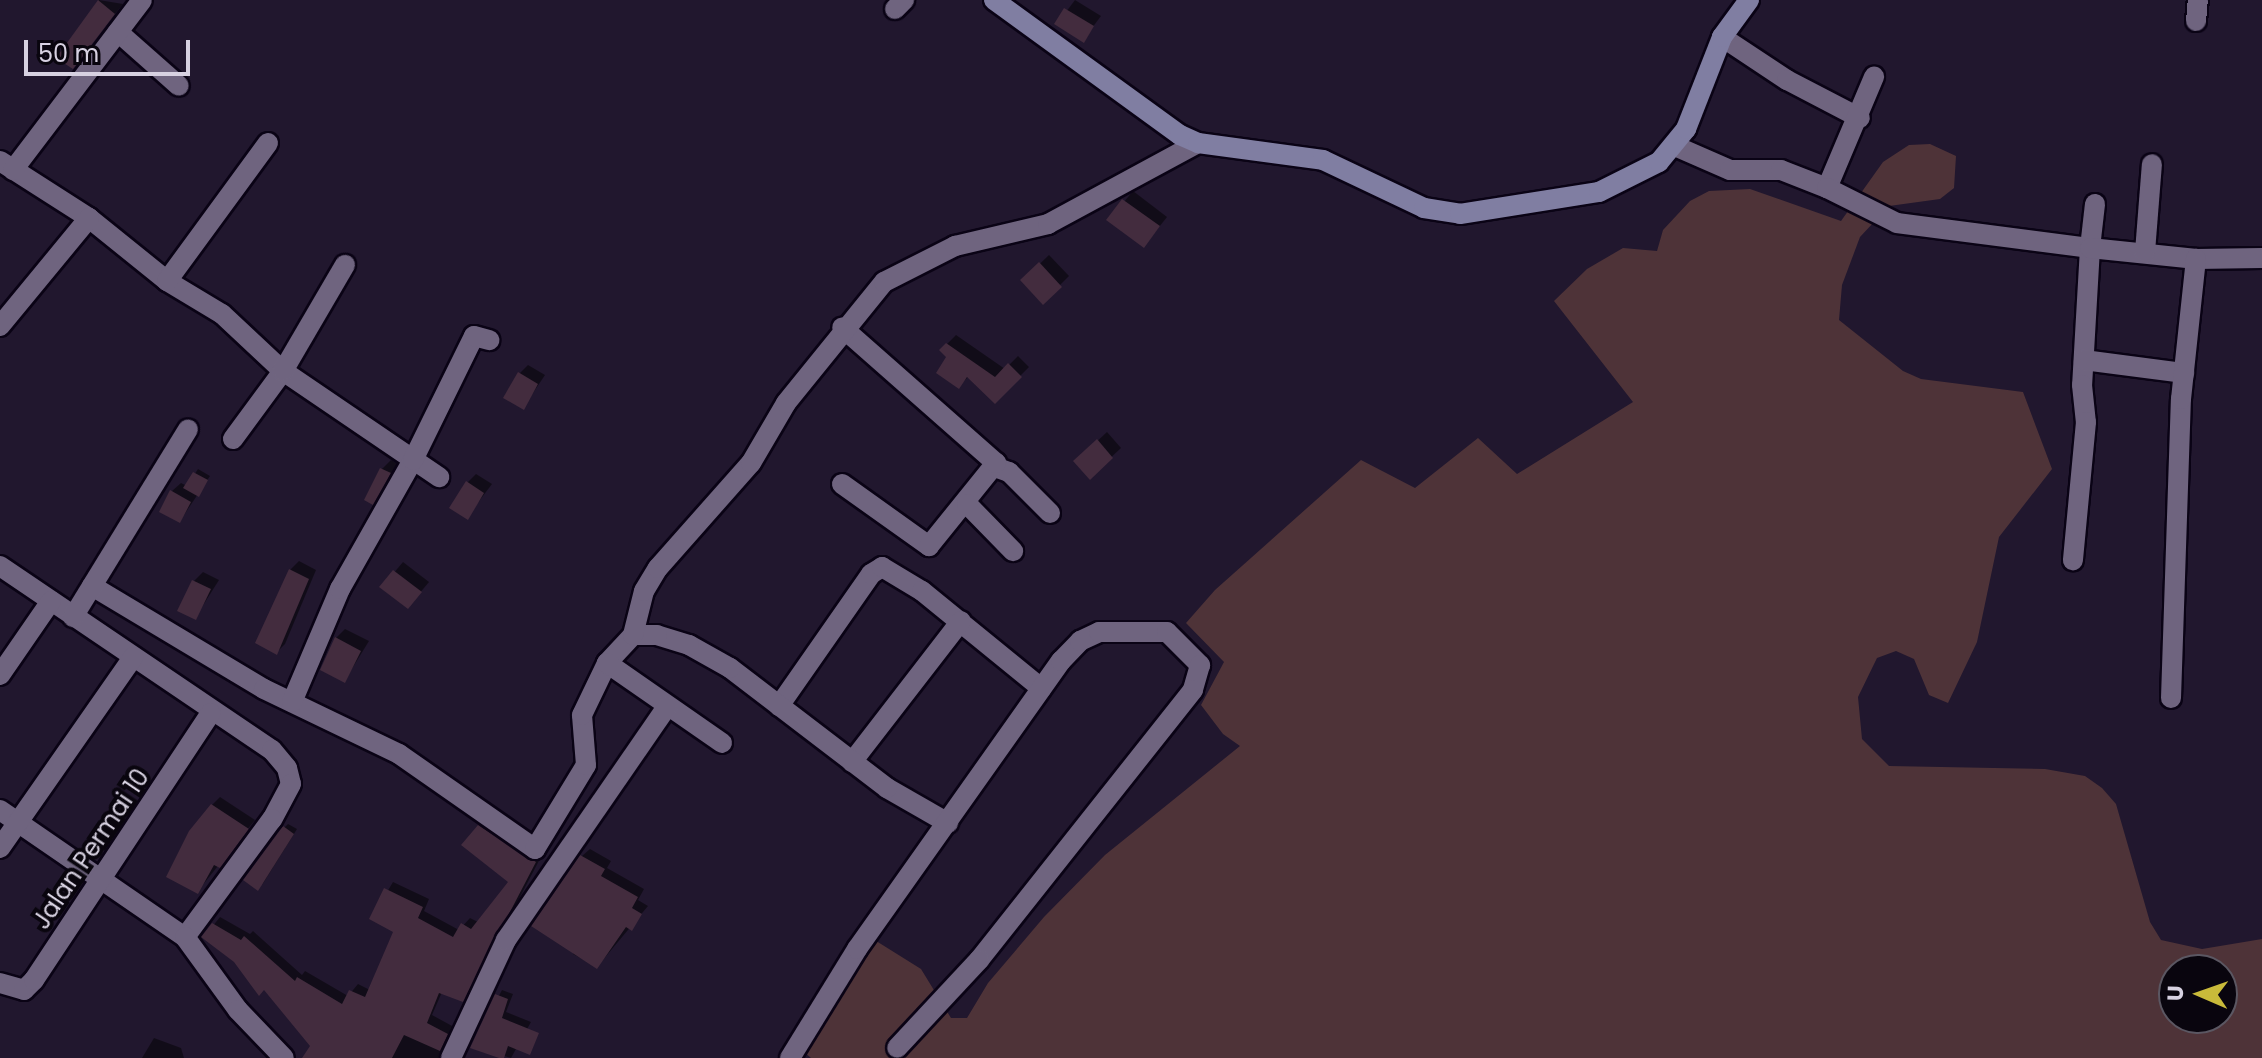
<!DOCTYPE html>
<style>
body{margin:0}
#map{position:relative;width:2262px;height:1058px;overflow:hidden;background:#21172e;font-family:Poppins,sans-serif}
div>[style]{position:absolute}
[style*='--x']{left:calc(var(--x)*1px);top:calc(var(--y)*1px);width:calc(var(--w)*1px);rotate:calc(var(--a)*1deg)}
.green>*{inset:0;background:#4e3338}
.shadow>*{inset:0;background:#0007}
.building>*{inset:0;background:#432c3e}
.roads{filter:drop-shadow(2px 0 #0a0315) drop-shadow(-2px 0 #0a0315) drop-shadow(0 2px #0a0315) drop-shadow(0 -2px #0a0315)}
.street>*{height:20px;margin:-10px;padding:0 10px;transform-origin:10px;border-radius:10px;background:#6f647f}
.secondary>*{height:20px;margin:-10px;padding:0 10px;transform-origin:10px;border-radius:10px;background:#807ea2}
span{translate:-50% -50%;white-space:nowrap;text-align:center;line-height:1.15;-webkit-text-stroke:8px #09050e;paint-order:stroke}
.street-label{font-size:24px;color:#d7d1e1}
.north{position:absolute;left:2158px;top:954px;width:80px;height:80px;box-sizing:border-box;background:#09050e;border:2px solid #5b5762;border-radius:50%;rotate:272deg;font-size:22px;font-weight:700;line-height:32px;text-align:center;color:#d7d1e1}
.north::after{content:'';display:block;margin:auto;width:28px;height:36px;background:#c9ba3a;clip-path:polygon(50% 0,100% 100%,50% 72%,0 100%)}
.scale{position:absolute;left:24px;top:40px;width:166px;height:36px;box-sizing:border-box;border:4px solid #d7d1e1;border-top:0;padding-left:10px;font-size:24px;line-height:28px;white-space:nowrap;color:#d7d1e1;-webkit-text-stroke:6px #09050e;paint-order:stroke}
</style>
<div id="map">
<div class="green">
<div style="clip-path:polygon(evenodd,1930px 144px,1956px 156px,1954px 188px,1940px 199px,1889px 206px,1860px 237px,1842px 285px,1839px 320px,1903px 371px,1921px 379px,2023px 392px,2052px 469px,1999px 537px,1977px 642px,1948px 703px,1929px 695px,1914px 659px,1896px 651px,1877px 658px,1858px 697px,1862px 739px,1889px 766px,2045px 769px,2085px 776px,2102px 788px,2116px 804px,2150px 922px,2161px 940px,2202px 949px,2262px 939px,2262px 1058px,811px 1058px,803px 1051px,873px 939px,921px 969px,951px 1018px,967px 1018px,988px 983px,1044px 917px,1105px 855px,1240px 746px,1223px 734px,1201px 705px,1224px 662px,1186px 623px,1215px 590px,1361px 460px,1415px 488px,1478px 438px,1517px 474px,1633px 402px,1554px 301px,1587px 269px,1623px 248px,1657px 251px,1663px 230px,1690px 201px,1709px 191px,1750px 189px,1841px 221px,1883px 162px,1909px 145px,1930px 144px,2174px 970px,2222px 970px,2222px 1018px,2174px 1018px,2174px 970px)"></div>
</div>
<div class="shadow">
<div style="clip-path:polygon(99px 0,123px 4px,73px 66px,59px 57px)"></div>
<div style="clip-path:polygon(1075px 0,1101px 16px,1083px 40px,1057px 24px)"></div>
<div style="clip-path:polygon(1133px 191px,1167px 217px,1144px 246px,1109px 220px)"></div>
<div style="clip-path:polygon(1049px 255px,1069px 276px,1043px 302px,1023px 280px)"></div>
<div style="clip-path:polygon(956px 335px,1005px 369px,1018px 356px,1029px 367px,995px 401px,969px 376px,958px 387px,947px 344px)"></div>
<div style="clip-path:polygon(528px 365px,545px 375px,523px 408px,519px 374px)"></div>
<div style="clip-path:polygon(1107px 432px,1121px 448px,1090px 477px,1076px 461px)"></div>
<div style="clip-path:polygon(391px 460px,398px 464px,372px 502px,382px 469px)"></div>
<div style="clip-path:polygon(198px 469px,210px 476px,180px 521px,172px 491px,181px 483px,187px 486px)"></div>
<div style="clip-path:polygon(476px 474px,492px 484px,467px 517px,467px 483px)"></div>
<div style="clip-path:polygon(299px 561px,316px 570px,285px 644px,276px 653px,290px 570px)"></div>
<div style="clip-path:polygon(403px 562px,429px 582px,408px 607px,382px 587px)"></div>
<div style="clip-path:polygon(203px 572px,219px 580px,195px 618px,194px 581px)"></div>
<div style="clip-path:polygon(345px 629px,369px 641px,345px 680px,336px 638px)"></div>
<div style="clip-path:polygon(220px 797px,255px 820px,197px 892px,212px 805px)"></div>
<div style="clip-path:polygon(487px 819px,542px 855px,470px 992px,462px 1000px,442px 992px,432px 1015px,454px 1027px,446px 1058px,313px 1058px,312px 1046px,265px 987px,204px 937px,220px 917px,250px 934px,253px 931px,302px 975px,305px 971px,348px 996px,358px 984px,370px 990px,395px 931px,371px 919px,393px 882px,429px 899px,424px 911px,459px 930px,470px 918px,478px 922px,511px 882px,480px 826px)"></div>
<div style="clip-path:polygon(288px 824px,297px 829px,262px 885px,284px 828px)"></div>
<div style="clip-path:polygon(590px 849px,611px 861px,607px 868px,644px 889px,638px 900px,648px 906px,597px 967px,573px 954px,582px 856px)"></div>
<div style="clip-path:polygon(502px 990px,513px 994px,506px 1012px,531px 1022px,511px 1058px,473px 1046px)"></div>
<div style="clip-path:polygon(154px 1038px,181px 1048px,184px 1058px,142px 1058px)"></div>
</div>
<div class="building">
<div style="clip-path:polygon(98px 0,115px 14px,73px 69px,56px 58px)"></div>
<div style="clip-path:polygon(1064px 8px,1094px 26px,1084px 43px,1054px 24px)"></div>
<div style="clip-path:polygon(1122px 199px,1160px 226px,1144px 248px,1106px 220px)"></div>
<div style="clip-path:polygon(1039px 262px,1062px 287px,1043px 305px,1020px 280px)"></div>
<div style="clip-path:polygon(946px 343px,995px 377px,1008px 363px,1022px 377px,995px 404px,967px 377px,959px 389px,936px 373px,946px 357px,939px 350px)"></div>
<div style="clip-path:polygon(518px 372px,538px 384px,524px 410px,503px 398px)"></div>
<div style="clip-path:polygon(1097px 439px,1113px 458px,1090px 480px,1073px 461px)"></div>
<div style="clip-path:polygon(380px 468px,391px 473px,373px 505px,364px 500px)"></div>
<div style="clip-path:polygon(193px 472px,208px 480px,199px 497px,183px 488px)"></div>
<div style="clip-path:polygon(466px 481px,484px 493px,468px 520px,449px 508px)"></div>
<div style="clip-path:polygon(170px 490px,191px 502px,180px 523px,159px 512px)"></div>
<div style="clip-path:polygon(289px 569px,309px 579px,277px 655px,255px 643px)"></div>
<div style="clip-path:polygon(393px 570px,422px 592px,408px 609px,379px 587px)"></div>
<div style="clip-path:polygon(192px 580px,211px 589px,196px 620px,177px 611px)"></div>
<div style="clip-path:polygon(335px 637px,361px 651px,345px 683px,320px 670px)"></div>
<div style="clip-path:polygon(211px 804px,249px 829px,220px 868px,214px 865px,198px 894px,166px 877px,189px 831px)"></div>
<div style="clip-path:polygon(478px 825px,536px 862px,463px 1002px,439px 993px,427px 1023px,448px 1034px,440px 1051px,404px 1035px,392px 1058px,302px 1058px,310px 1046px,264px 990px,259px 996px,234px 962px,201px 937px,212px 923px,241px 940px,244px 936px,295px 981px,297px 977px,342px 1004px,349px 990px,365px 997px,393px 932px,369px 919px,384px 888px,423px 907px,418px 918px,453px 937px,461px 923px,471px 929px,508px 882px,461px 845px)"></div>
<div style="clip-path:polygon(283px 826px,294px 834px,258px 891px,243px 880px)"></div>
<div style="clip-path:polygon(580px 855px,605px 869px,601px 876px,638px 897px,632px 908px,642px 914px,632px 931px,626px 927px,597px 969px,531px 926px)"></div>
<div style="clip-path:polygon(495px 994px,508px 999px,502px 1018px,539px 1033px,530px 1055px,508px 1046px,504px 1058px,499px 1058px,470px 1048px)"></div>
</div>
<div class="roads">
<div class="street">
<div style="--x:895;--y:9;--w:13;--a:-45"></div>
<div style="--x:2196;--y:21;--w:21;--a:-85"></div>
<div style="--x:118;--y:32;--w:81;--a:41.5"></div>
<div style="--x:1722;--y:37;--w:78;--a:33.5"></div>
<div style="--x:1787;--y:80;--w:82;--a:27.5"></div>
<div style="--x:1675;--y:146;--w:60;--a:23.6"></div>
<div style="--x:1730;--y:170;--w:51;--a:0"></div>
<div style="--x:1781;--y:170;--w:49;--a:21.4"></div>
<div style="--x:1827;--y:188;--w:121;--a:-67.1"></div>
<div style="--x:0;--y:161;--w:106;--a:32.6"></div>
<div style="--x:89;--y:218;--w:100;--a:38.9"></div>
<div style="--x:167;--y:281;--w:64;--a:31"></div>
<div style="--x:222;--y:314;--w:83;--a:43.1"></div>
<div style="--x:283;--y:371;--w:189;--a:34.2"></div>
<div style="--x:13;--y:170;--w:213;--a:-52.8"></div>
<div style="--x:1827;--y:188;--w:78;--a:26.6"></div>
<div style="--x:1897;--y:223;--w:195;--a:7.4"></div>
<div style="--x:2090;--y:248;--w:137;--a:93.3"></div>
<div style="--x:2082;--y:385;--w:37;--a:84"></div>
<div style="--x:2086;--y:422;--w:139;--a:95.4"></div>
<div style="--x:2095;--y:204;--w:44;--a:96.5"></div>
<div style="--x:2090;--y:248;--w:107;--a:5.9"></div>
<div style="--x:2196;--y:259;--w:66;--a:-0.9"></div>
<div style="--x:2145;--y:252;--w:88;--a:-85.5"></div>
<div style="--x:167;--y:281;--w:171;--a:-53.8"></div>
<div style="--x:0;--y:326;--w:140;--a:-50.5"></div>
<div style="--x:2084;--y:360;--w:101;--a:7.4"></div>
<div style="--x:233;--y:439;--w:84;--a:-53.7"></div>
<div style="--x:283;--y:371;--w:123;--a:-59.7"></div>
<div style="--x:995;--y:467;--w:15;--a:20"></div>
<div style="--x:1009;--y:472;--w:58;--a:45"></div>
<div style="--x:842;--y:484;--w:107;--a:35.5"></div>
<div style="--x:929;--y:546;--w:107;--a:-51.1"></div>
<div style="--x:996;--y:463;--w:205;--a:-138.6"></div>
<div style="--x:967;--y:504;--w:66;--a:45.6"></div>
<div style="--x:0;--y:566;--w:328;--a:34.1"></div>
<div style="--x:272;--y:750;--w:23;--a:50"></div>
<div style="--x:287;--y:768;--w:16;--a:76"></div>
<div style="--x:291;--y:784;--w:40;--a:118"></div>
<div style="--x:272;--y:819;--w:147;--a:126.4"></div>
<div style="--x:92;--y:586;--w:200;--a:30.9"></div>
<div style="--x:264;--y:689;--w:150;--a:25.7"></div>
<div style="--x:399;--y:754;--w:166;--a:34.9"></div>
<div style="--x:535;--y:849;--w:98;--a:-58.7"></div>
<div style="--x:586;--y:765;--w:50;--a:-94.6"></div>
<div style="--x:582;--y:715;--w:58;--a:-64.3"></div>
<div style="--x:607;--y:663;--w:38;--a:-47"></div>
<div style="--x:73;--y:617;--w:220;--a:-58.5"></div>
<div style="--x:607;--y:663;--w:140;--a:34.8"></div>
<div style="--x:0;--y:675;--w:90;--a:-55.4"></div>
<div style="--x:2171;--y:698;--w:299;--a:-88.1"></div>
<div style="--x:2181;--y:399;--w:141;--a:-83.9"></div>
<div style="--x:292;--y:702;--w:123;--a:-67"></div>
<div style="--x:340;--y:589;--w:148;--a:-60.5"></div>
<div style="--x:413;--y:460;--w:138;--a:-63.8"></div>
<div style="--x:474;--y:336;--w:16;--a:15"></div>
<div style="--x:779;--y:706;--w:161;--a:-55.1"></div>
<div style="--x:871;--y:574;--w:13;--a:-32"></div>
<div style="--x:882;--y:567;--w:47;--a:31"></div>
<div style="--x:922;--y:591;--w:154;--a:39.2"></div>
<div style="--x:852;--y:762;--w:178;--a:-52.3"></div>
<div style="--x:0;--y:810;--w:224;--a:34.5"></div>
<div style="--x:185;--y:937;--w:90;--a:54"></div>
<div style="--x:238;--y:1010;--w:66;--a:46.2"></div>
<div style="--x:948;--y:823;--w:70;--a:-150.2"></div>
<div style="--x:887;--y:788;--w:198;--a:-142.6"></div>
<div style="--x:730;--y:668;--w:47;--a:-150.7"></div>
<div style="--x:689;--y:645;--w:34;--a:-163"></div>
<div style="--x:657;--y:635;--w:24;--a:180"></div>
<div style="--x:633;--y:635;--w:45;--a:-76"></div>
<div style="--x:644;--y:591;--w:27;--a:-59"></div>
<div style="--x:658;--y:568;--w:140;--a:-48.5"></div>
<div style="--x:751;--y:463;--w:69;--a:-59.7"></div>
<div style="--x:786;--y:403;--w:156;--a:-51"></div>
<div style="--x:884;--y:282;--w:80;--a:-26.9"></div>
<div style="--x:955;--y:246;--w:96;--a:-13.3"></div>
<div style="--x:1048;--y:224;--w:170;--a:-28.4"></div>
<div style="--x:0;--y:848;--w:233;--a:-55.1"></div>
<div style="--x:0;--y:983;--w:25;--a:16"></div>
<div style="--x:24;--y:990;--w:14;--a:-45"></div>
<div style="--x:34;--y:980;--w:320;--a:-56.5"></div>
<div style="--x:451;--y:1058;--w:130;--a:-65"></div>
<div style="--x:506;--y:940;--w:283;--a:-55.4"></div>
<div style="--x:790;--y:1058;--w:128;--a:-58.4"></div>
<div style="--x:857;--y:949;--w:353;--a:-54.7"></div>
<div style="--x:1061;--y:661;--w:28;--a:-46"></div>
<div style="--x:1080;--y:641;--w:21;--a:-25"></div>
<div style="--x:1099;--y:632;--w:68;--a:0"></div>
<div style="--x:1167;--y:632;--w:47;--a:45"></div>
<div style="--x:1200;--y:665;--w:26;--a:106"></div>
<div style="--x:1193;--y:690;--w:345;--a:128.4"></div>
<div style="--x:979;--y:960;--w:120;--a:133"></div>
</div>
<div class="secondary">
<div style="--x:994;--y:0;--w:230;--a:36"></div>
<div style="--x:1180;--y:135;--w:20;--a:24"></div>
<div style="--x:1198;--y:143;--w:126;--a:7.7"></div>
<div style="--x:1323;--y:160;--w:112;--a:25.4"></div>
<div style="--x:1424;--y:208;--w:36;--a:9"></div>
<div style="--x:1460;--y:214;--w:141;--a:-9"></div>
<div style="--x:1599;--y:192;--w:67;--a:-26.6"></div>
<div style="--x:1659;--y:162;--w:43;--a:-50.7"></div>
<div style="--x:1686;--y:129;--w:99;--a:-68.6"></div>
<div style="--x:1722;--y:37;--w:46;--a:-53.9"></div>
</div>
</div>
<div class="street-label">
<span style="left:91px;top:849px;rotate:-56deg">Jalan Permai 10</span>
</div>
<div class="north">U</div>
<div class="scale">50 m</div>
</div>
